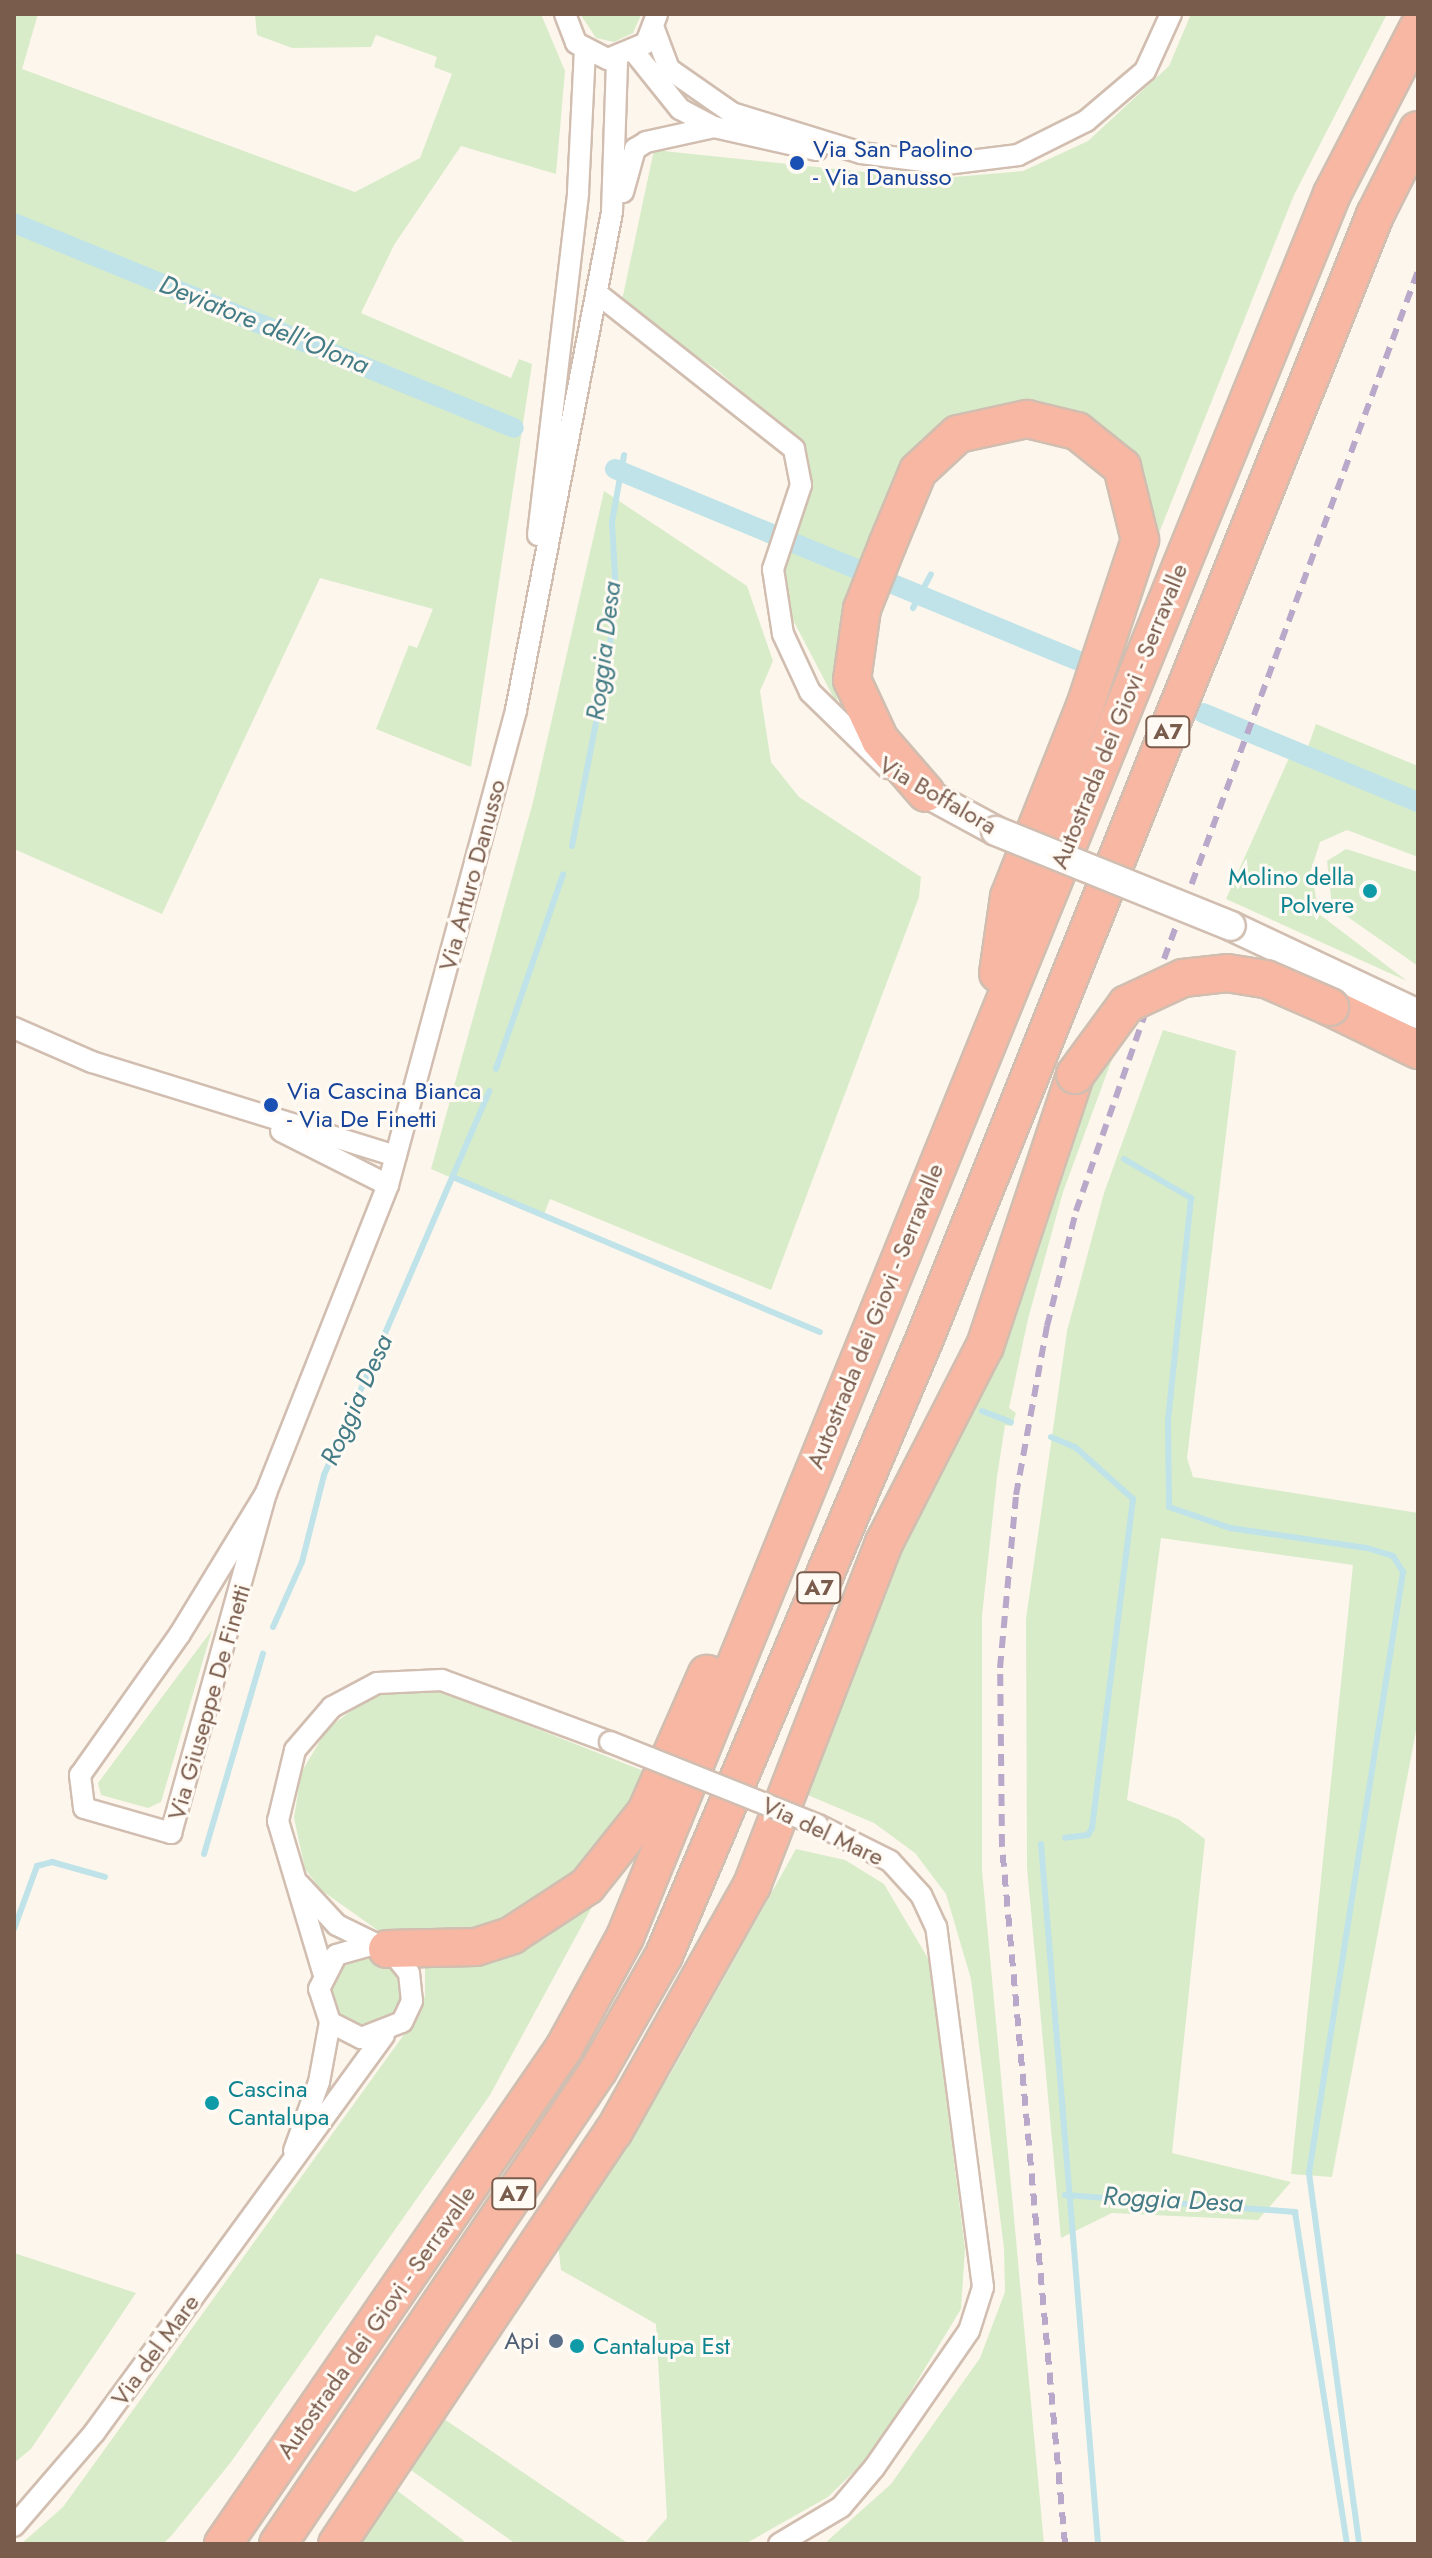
<!DOCTYPE html>
<style>
body{margin:0}
#map{position:relative;width:1432px;height:2558px;overflow:hidden;background:#fdf6ec;font-family:Jost,sans-serif}
div>[style]{position:absolute}
[style*='--x']{left:calc(var(--x)*1px);top:calc(var(--y)*1px);width:calc(var(--w)*1px);rotate:calc(var(--a)*1deg)}
.green>*{inset:0;background:#d8ecc9}
.round{border-radius:50%}
.stream>*{height:6px;margin:-3px;padding:0 3px;transform-origin:3px;border-radius:3px;background:#bfe3e8}
.canal>*{height:20px;margin:-10px;padding:0 10px;transform-origin:10px;border-radius:10px;background:#bfe3e8}
.roads{filter:drop-shadow(2px 0 #d1beb0) drop-shadow(-2px 0 #d1beb0) drop-shadow(0 2px #d1beb0) drop-shadow(0 -2px #d1beb0)}
.street>*{height:20px;margin:-10px;padding:0 10px;transform-origin:10px;border-radius:10px;background:#fff}
.secondary>*{height:28px;margin:-14px;padding:0 14px;transform-origin:14px;border-radius:14px;background:#fff}
.highway>*{height:36px;margin:-18px;padding:0 18px;transform-origin:18px;border-radius:18px;background:#f7b7a3}
.rail>*{height:6px;margin-top:-3px;transform-origin:0;background:repeating-linear-gradient(90deg,#b9a8c9 0 12px,transparent 0 20px)}
.bridges{filter:drop-shadow(2px 0 #d1beb0) drop-shadow(-2px 0 #d1beb0) drop-shadow(0 2px #d1beb0) drop-shadow(0 -2px #d1beb0)}
.street-bridge>*{height:20px;margin:-10px;padding:0 10px;transform-origin:10px;border-radius:10px;background:#fff}
.secondary-bridge>*{height:28px;margin:-14px;padding:0 14px;transform-origin:14px;border-radius:14px;background:#fff}
.highway-bridge>*{height:36px;margin:-18px;padding:0 18px;transform-origin:18px;border-radius:18px;background:#f7b7a3}
.dots>*{width:22px;height:22px;translate:-50% -50%;box-sizing:border-box;border:4px solid #fffaf3;border-radius:50%}
span{translate:-50% -50%;white-space:nowrap;text-align:center;line-height:1.15;-webkit-text-stroke:6px #fffaf3;paint-order:stroke}
.shield-label span{padding:2px 6px;background:#fffaf3;border:2px solid;border-radius:6px;-webkit-text-stroke-width:0}
.shield-label{font-size:22px;color:#7a5c4d;font-weight:700}
.transit-label{font-size:24px;color:#164399}
.left{translate:0 -50%;text-align:left}
.street-label{font-size:24px;color:#7a5c4d}
.culture-label{font-size:24px;color:#0d838f}
.right{translate:-100% -50%;text-align:right}
.service-label{font-size:24px;color:#4e5e75}
.water-label{font-size:26px;color:#437c86;font-style:italic}
.frame{position:absolute;inset:0;border:16px solid #7a5c4d;pointer-events:none}
</style>
<div id="map">
<div class="green">
<div style="clip-path:polygon(14px 14px,38px 14px,22px 69px,355px 192px,420px 158px,452px 74px,434px 67px,437px 57px,376px 35px,371px 47px,292px 48px,257px 35px,255px 14px,541px 14px,565px 71px,556px 174px,461px 146px,394px 245px,361px 313px,511px 378px,519px 359px,532px 364px,471px 767px,376px 729px,409px 645px,417px 648px,433px 609px,320px 578px,162px 914px,14px 849px)"></div>
<div style="clip-path:polygon(1191px 14px,1387px 14px,1294px 195px,1151px 553px,1126px 461px,964px 415px,861px 580px,834px 668px,838px 706px,781px 597px,783px 569px,811px 492px,796px 439px,717px 370px,621px 305px,654px 150px,931px 179px,1023px 171px,1088px 141px,1169px 66px)"></div>
<div style="clip-path:polygon(581px 15px,641px 14px,641px 15px,633px 33px,614px 42px,596px 38px)"></div>
<div style="clip-path:polygon(604px 491px,747px 586px,773px 661px,760px 691px,771px 762px,799px 797px,921px 877px,919px 897px,771px 1290px,550px 1199px,543px 1217px,431px 1169px,533px 802px)"></div>
<div style="clip-path:polygon(1316px 724px,1418px 766px,1418px 796px,1307px 750px)"></div>
<div style="clip-path:polygon(1289px 758px,1418px 812px,1418px 857px,1347px 830px,1320px 842px,1311px 870px,1319px 914px,1407px 981px,1226px 899px)"></div>
<div style="clip-path:polygon(1346px 849px,1418px 872px,1418px 966px,1332px 906px,1327px 861px)"></div>
<div style="clip-path:polygon(1163px 1030px,1236px 1051px,1187px 1458px,1193px 1477px,1418px 1513px,1418px 1720px,1332px 2177px,1291px 2174px,1353px 1565px,1161px 1538px,1127px 1800px,1178px 1819px,1205px 1839px,1172px 2153px,1291px 2182px,1258px 2220px,1112px 2213px,1061px 2238px,1027px 1868px,1026px 1619px,1067px 1331px,1104px 1193px)"></div>
<div style="clip-path:polygon(1121px 1035px,1063px 1192px,1028px 1319px,1009px 1408px,1016px 1413px,1012px 1426px,1005px 1425px,997px 1477px,982px 1616px,982px 1870px,1044px 2544px,824px 2544px,891px 2484px,980px 2358px,1005px 2292px,1004px 2249px,971px 1979px,946px 1894px,915px 1853px,874px 1823px,803px 1793px,1089px 1075px)"></div>
<div style="clip-path:polygon(212px 1630px,161px 1802px,148px 1808px,101px 1795px,98px 1783px)"></div>
<div style="clip-path:polygon(405px 1688px,438px 1690px,654px 1775px,592px 1868px,486px 1935px,383px 1934px,321px 1890px,305px 1869px,294px 1818px,301px 1773px,327px 1729px,372px 1695px)"></div>
<div style="clip-path:polygon(796px 1849px,845px 1860px,884px 1884px,929px 1960px,965px 2249px,961px 2309px,874px 2452px,828px 2497px,745px 2544px,644px 2544px,667px 2518px,656px 2324px,561px 2270px,558px 2245px,612px 2151px,668px 2078px)"></div>
<div style="clip-path:polygon(593px 1905px,490px 2095px,231px 2462px,172px 2535px,163px 2544px,21px 2544px,63px 2507px,413px 2022px,425px 1996px,425px 1967px,459px 1965px)"></div>
<div class="round" style="left:331px;top:1956px;width:70px;height:70px"></div>
<div style="clip-path:polygon(14px 2253px,136px 2293px,31px 2449px,14px 2463px)"></div>
<div style="clip-path:polygon(441px 2417px,629px 2544px,516px 2544px,405px 2466px)"></div>
<div style="clip-path:polygon(391px 2486px,463px 2540px,465px 2544px,355px 2544px)"></div>
</div>
<div class="stream">
<div style="--x:913;--y:608;--w:38;--a:-62"></div>
<div style="--x:572;--y:846;--w:189;--a:-79"></div>
<div style="--x:608;--y:660;--w:66;--a:-83.1"></div>
<div style="--x:616;--y:594;--w:72;--a:-93.2"></div>
<div style="--x:612;--y:522;--w:68;--a:-79.8"></div>
<div style="--x:496;--y:1069;--w:206;--a:-71"></div>
<div style="--x:1124;--y:1159;--w:78;--a:30.2"></div>
<div style="--x:1191;--y:1198;--w:224;--a:95.9"></div>
<div style="--x:1168;--y:1421;--w:86;--a:89.3"></div>
<div style="--x:1169;--y:1507;--w:65;--a:19"></div>
<div style="--x:1230;--y:1528;--w:138;--a:8.3"></div>
<div style="--x:1367;--y:1548;--w:27;--a:17"></div>
<div style="--x:1393;--y:1556;--w:19;--a:58"></div>
<div style="--x:1403;--y:1572;--w:608;--a:98.89"></div>
<div style="--x:1309;--y:2173;--w:374;--a:82.3"></div>
<div style="--x:455;--y:1178;--w:396;--a:22.9"></div>
<div style="--x:982;--y:1411;--w:31;--a:21"></div>
<div style="--x:1051;--y:1437;--w:26;--a:23"></div>
<div style="--x:1075;--y:1447;--w:78;--a:41.9"></div>
<div style="--x:1133;--y:1499;--w:332;--a:97.1"></div>
<div style="--x:1092;--y:1828;--w:8;--a:120"></div>
<div style="--x:1088;--y:1835;--w:23;--a:173"></div>
<div style="--x:273;--y:1627;--w:71;--a:-66"></div>
<div style="--x:302;--y:1562;--w:90;--a:-75.8"></div>
<div style="--x:324;--y:1475;--w:418;--a:-66.7"></div>
<div style="--x:1041;--y:1844;--w:702;--a:85.34"></div>
<div style="--x:204;--y:1854;--w:209;--a:-73.6"></div>
<div style="--x:14;--y:1929;--w:67;--a:-69.9"></div>
<div style="--x:37;--y:1866;--w:16;--a:-15"></div>
<div style="--x:52;--y:1862;--w:55;--a:15.8"></div>
<div style="--x:1065;--y:2195;--w:231;--a:4.2"></div>
<div style="--x:1295;--y:2212;--w:336;--a:81.1"></div>
</div>
<div class="canal">
<div style="--x:14;--y:223;--w:540;--a:22.29"></div>
<div style="--x:615;--y:469;--w:500;--a:22.5"></div>
<div style="--x:1203;--y:713;--w:233;--a:22.5"></div>
</div>
<div class="roads">
<div class="street">
<div style="--x:565;--y:14;--w:31;--a:69"></div>
<div style="--x:576;--y:43;--w:36;--a:27"></div>
<div style="--x:608;--y:59;--w:41;--a:-22.8"></div>
<div style="--x:646;--y:43;--w:31;--a:-69"></div>
<div style="--x:654;--y:29;--w:43;--a:69.4"></div>
<div style="--x:669;--y:69;--w:77;--a:34.9"></div>
<div style="--x:732;--y:113;--w:135;--a:17.2"></div>
<div style="--x:861;--y:153;--w:86;--a:7.4"></div>
<div style="--x:946;--y:164;--w:73;--a:-7.1"></div>
<div style="--x:1018;--y:155;--w:76;--a:-26.6"></div>
<div style="--x:1086;--y:121;--w:77;--a:-40.3"></div>
<div style="--x:1145;--y:71;--w:63;--a:-65.5"></div>
<div style="--x:635;--y:53;--w:72;--a:51.2"></div>
<div style="--x:680;--y:109;--w:38;--a:28"></div>
<div style="--x:714;--y:127;--w:105;--a:12.7"></div>
<div style="--x:623;--y:192;--w:45;--a:-74.4"></div>
<div style="--x:635;--y:149;--w:13;--a:-32"></div>
<div style="--x:646;--y:142;--w:70;--a:-12.4"></div>
<div style="--x:598;--y:294;--w:250;--a:38.3"></div>
<div style="--x:794;--y:449;--w:37;--a:79"></div>
<div style="--x:801;--y:485;--w:89;--a:108.4"></div>
<div style="--x:773;--y:569;--w:66;--a:81.3"></div>
<div style="--x:783;--y:634;--w:64;--a:65"></div>
<div style="--x:810;--y:692;--w:109;--a:44.3"></div>
<div style="--x:538;--y:535;--w:345;--a:-83.3"></div>
<div style="--x:578;--y:192;--w:141;--a:-87.2"></div>
<div style="--x:14;--y:1028;--w:85;--a:23.6"></div>
<div style="--x:92;--y:1062;--w:318;--a:17.2"></div>
<div style="--x:281;--y:1131;--w:120;--a:26.8"></div>
<div style="--x:266;--y:1493;--w:165;--a:121.4"></div>
<div style="--x:180;--y:1634;--w:173;--a:125.3"></div>
<div style="--x:80;--y:1775;--w:33;--a:83"></div>
<div style="--x:84;--y:1808;--w:91;--a:16"></div>
<div style="--x:171;--y:1833;--w:353;--a:-74.4"></div>
<div style="--x:266;--y:1493;--w:331;--a:-68.4"></div>
<div style="--x:388;--y:1185;--w:492;--a:-74.9"></div>
<div style="--x:516;--y:710;--w:507;--a:-79.09"></div>
<div style="--x:612;--y:212;--w:153;--a:-88.1"></div>
<div style="--x:299;--y:1884;--w:56;--a:47.2"></div>
<div style="--x:337;--y:1925;--w:61;--a:26.1"></div>
<div style="--x:392;--y:1952;--w:27;--a:51"></div>
<div style="--x:409;--y:1973;--w:28;--a:84"></div>
<div style="--x:412;--y:2001;--w:23;--a:115"></div>
<div style="--x:402;--y:2022;--w:44;--a:158.7"></div>
<div style="--x:361;--y:2038;--w:35;--a:-153"></div>
<div style="--x:330;--y:2022;--w:35;--a:-108"></div>
<div style="--x:319;--y:1989;--w:38;--a:-63"></div>
<div style="--x:336;--y:1955;--w:35;--a:-16"></div>
<div style="--x:323;--y:1972;--w:158;--a:-106.6"></div>
<div style="--x:278;--y:1821;--w:73;--a:-76.5"></div>
<div style="--x:295;--y:1750;--w:57;--a:-49.3"></div>
<div style="--x:332;--y:1707;--w:51;--a:-28.1"></div>
<div style="--x:377;--y:1683;--w:65;--a:-2.6"></div>
<div style="--x:442;--y:1680;--w:179;--a:20.3"></div>
<div style="--x:294;--y:2151;--w:73;--a:-70.1"></div>
<div style="--x:319;--y:2082;--w:61;--a:-79.6"></div>
<div style="--x:14;--y:2526;--w:123;--a:-49.3"></div>
<div style="--x:94;--y:2433;--w:492;--a:-53.9"></div>
<div style="--x:779;--y:2544;--w:72;--a:-30.8"></div>
<div style="--x:841;--y:2507;--w:51;--a:-49.8"></div>
<div style="--x:874;--y:2468;--w:167;--a:-55.3"></div>
<div style="--x:969;--y:2331;--w:46;--a:-72.3"></div>
<div style="--x:983;--y:2287;--w:363;--a:-97.4"></div>
<div style="--x:936;--y:1927;--w:35;--a:-115"></div>
<div style="--x:921;--y:1895;--w:46;--a:-132.4"></div>
<div style="--x:890;--y:1861;--w:80;--a:-153.4"></div>
</div>
<div class="secondary">
<div style="--x:926;--y:793;--w:80;--a:28.5"></div>
<div style="--x:1231;--y:926;--w:207;--a:25.2"></div>
</div>
<div class="highway">
<div style="--x:926;--y:793;--w:70;--a:-131"></div>
<div style="--x:880;--y:740;--w:66;--a:-115"></div>
<div style="--x:852;--y:680;--w:72;--a:-82"></div>
<div style="--x:862;--y:609;--w:71;--a:-68.5"></div>
<div style="--x:888;--y:543;--w:78;--a:-67.4"></div>
<div style="--x:918;--y:471;--w:54;--a:-42.8"></div>
<div style="--x:958;--y:434;--w:71;--a:-12.3"></div>
<div style="--x:1027;--y:419;--w:51;--a:13.5"></div>
<div style="--x:1077;--y:431;--w:58;--a:38.7"></div>
<div style="--x:1122;--y:467;--w:75;--a:76.1"></div>
<div style="--x:1140;--y:540;--w:175;--a:108.3"></div>
<div style="--x:1085;--y:706;--w:206;--a:111.7"></div>
<div style="--x:1009;--y:897;--w:77;--a:98.2"></div>
<div style="--x:1330;--y:1007;--w:98;--a:26"></div>
<div style="--x:387;--y:1949;--w:89;--a:-1.3"></div>
<div style="--x:476;--y:1947;--w:38;--a:-18"></div>
<div style="--x:512;--y:1935;--w:90;--a:-33.2"></div>
<div style="--x:587;--y:1886;--w:95;--a:-51.4"></div>
<div style="--x:646;--y:1812;--w:151;--a:-66.2"></div>
<div style="--x:223;--y:2544;--w:602;--a:-55.49"></div>
<div style="--x:564;--y:2048;--w:127;--a:-61.2"></div>
<div style="--x:625;--y:1937;--w:1881;--a:-67.92"></div>
<div style="--x:1332;--y:194;--w:187;--a:-62.6"></div>
<div style="--x:278;--y:2544;--w:573;--a:-55.95"></div>
<div style="--x:599;--y:2069;--w:131;--a:-60.3"></div>
<div style="--x:664;--y:1955;--w:670;--a:-67.07"></div>
<div style="--x:925;--y:1338;--w:1210;--a:-68.16"></div>
<div style="--x:1375;--y:215;--w:95;--a:-63.2"></div>
<div style="--x:337;--y:2544;--w:497;--a:-56.2"></div>
<div style="--x:614;--y:2131;--w:282;--a:-60.7"></div>
<div style="--x:752;--y:1885;--w:367;--a:-68.9"></div>
<div style="--x:884;--y:1543;--w:221;--a:-62.9"></div>
<div style="--x:985;--y:1346;--w:286;--a:-71.6"></div>
</div>
</div>
<div class="rail">
<div style="--x:1164;--y:959;--w:733;--a:-69.74"></div>
<div style="--x:1065;--y:2544;--w:701;--a:-95.16"></div>
<div style="--x:1002;--y:1846;--w:178;--a:-90.6"></div>
<div style="--x:1000;--y:1668;--w:174;--a:-84.7"></div>
<div style="--x:1016;--y:1495;--w:172;--a:-79.6"></div>
<div style="--x:1047;--y:1326;--w:119;--a:-75.8"></div>
<div style="--x:1076;--y:1211;--w:209;--a:-70.7"></div>
</div>
<div class="bridges">
<div class="street-bridge">
<div style="--x:610;--y:1742;--w:224;--a:21.8"></div>
</div>
<div class="secondary-bridge">
<div style="--x:996;--y:831;--w:253;--a:22"></div>
</div>
<div class="highway-bridge">
<div style="--x:1075;--y:1075;--w:88;--a:-53.8"></div>
<div style="--x:1127;--y:1004;--w:62;--a:-24.9"></div>
<div style="--x:1183;--y:978;--w:44;--a:-6.5"></div>
<div style="--x:1227;--y:973;--w:39;--a:9"></div>
<div style="--x:1266;--y:979;--w:70;--a:23.6"></div>
</div>
</div>
<div class="dots">
<div style="left:797px;top:163px;background:#1a4fb4"></div>
<div style="left:1370px;top:891px;background:#0f9aa8"></div>
<div style="left:271px;top:1105px;background:#1a4fb4"></div>
<div style="left:212px;top:2103px;background:#0f9aa8"></div>
<div style="left:556px;top:2341px;background:#5c6f8a"></div>
<div style="left:577px;top:2346px;background:#0f9aa8"></div>
</div>
<div class="shield-label">
<span style="left:1168px;top:732px">A7</span>
<span style="left:819px;top:1588px">A7</span>
<span style="left:514px;top:2194px">A7</span>
</div>
<div class="transit-label">
<span class="left" style="left:813px;top:163px">Via San Paolino<br>- Via Danusso</span>
<span class="left" style="left:287px;top:1105px">Via Cascina Bianca<br>- Via De Finetti</span>
</div>
<div class="street-label">
<span style="left:1119px;top:716px;rotate:-68deg">Autostrada dei Giovi - Serravalle</span>
<span style="left:938px;top:795px;rotate:30deg">Via Boffalora</span>
<span style="left:472px;top:875px;rotate:-75deg">Via Arturo Danusso</span>
<span style="left:875px;top:1316px;rotate:-68deg">Autostrada dei Giovi - Serravalle</span>
<span style="left:209px;top:1702px;rotate:-74deg">Via Giuseppe De Finetti</span>
<span style="left:823px;top:1831px;rotate:25deg">Via del Mare</span>
<span style="left:376px;top:2322px;rotate:-55deg">Autostrada dei Giovi - Serravalle</span>
<span style="left:155px;top:2350px;rotate:-54deg">Via del Mare</span>
</div>
<div class="culture-label">
<span class="right" style="left:1354px;top:891px">Molino della<br>Polvere</span>
<span class="left" style="left:228px;top:2103px">Cascina<br>Cantalupa</span>
<span class="left" style="left:593px;top:2346px">Cantalupa Est</span>
</div>
<div class="service-label">
<span class="right" style="left:540px;top:2341px">Api</span>
</div>
<div class="water-label">
<span style="left:264px;top:325px;rotate:22deg">Deviatore dell'Olona</span>
<span style="left:604px;top:651px;rotate:-83deg">Roggia Desa</span>
<span style="left:357px;top:1400px;rotate:-66deg">Roggia Desa</span>
<span style="left:1173px;top:2200px;rotate:3deg">Roggia Desa</span>
</div>
<div class="frame"></div>
</div>
